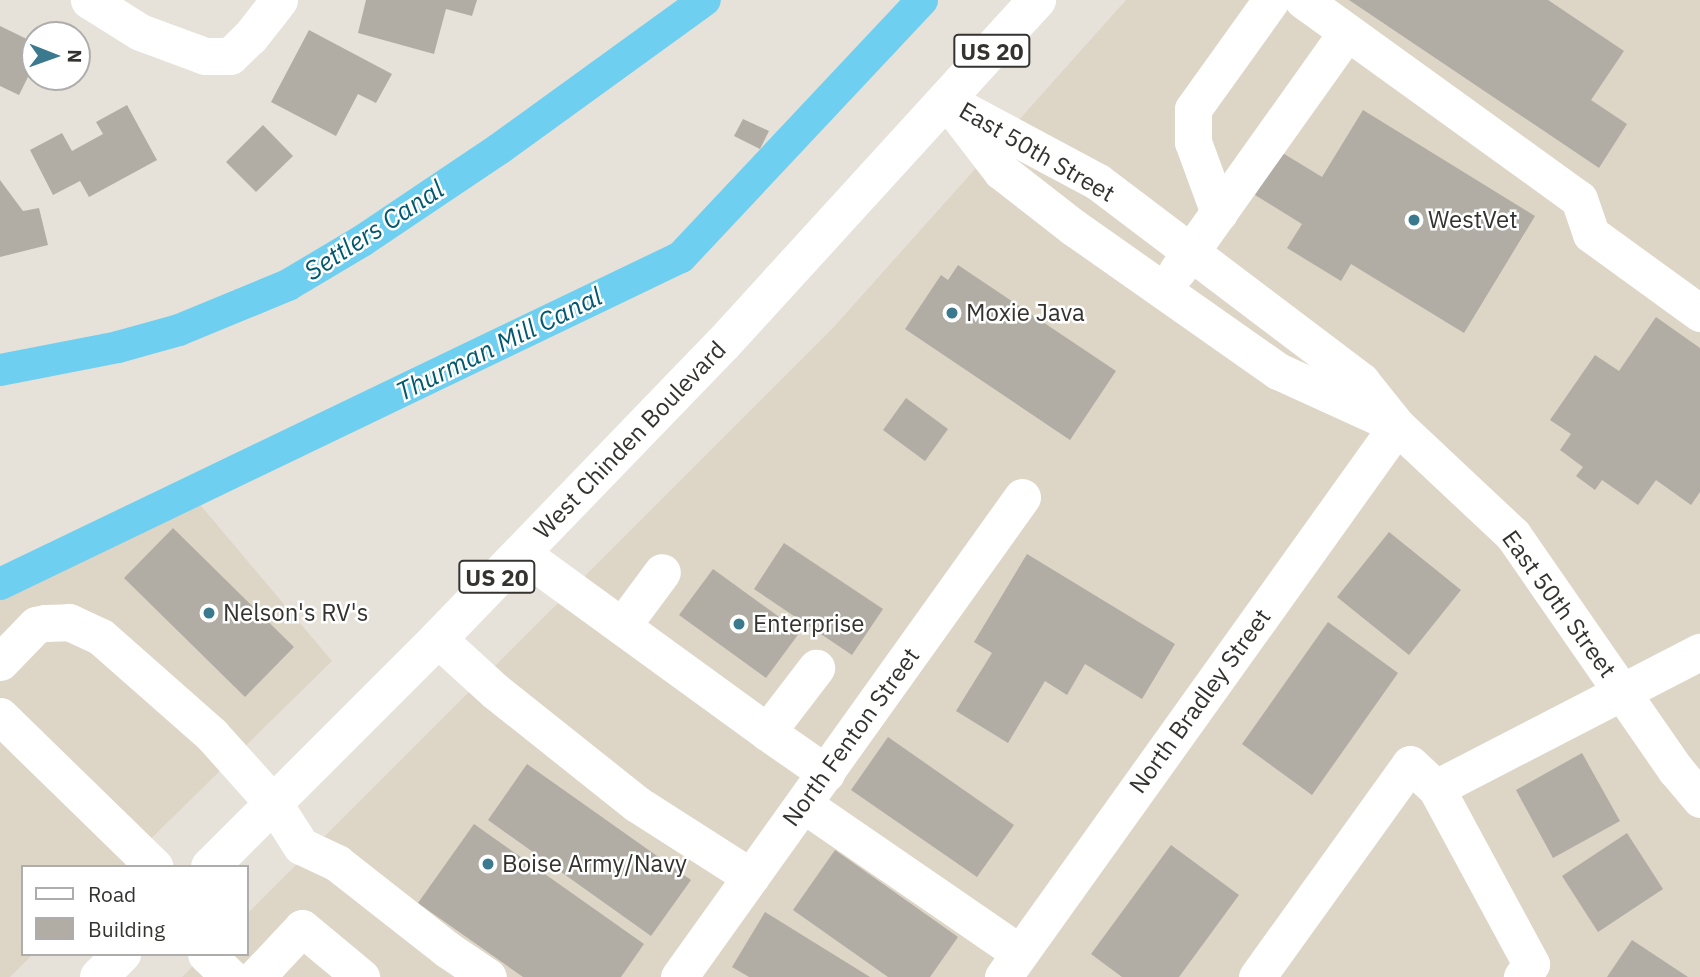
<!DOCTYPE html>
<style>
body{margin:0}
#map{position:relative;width:1700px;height:977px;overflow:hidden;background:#e6e2d9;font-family:"IBM Plex Sans",sans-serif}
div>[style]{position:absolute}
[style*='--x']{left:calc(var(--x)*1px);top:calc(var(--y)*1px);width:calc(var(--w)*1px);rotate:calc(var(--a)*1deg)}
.built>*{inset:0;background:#ddd5c6}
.canal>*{height:32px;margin:-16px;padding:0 16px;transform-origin:16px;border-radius:16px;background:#6fcff1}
.building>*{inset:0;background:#b1ada5}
.minor>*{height:37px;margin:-18.5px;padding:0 18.5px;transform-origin:18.5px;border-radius:18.5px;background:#fff}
.major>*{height:38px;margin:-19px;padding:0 19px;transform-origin:19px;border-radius:19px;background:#fff}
.dots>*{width:19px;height:19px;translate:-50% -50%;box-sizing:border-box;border:4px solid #fff;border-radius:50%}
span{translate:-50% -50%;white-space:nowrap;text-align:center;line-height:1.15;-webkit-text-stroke:5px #fff;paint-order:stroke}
.shield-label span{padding:2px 5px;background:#fff;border:2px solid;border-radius:5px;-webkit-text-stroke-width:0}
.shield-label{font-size:23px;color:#343330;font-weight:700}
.street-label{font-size:24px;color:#343330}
.poi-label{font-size:24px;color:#343330}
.left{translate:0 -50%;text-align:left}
.water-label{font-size:26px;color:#02596f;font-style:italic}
.legend{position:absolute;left:21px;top:865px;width:228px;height:91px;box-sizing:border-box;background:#fff;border:2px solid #aeadac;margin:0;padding:9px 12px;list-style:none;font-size:21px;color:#343330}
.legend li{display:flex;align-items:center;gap:14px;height:35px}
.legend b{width:35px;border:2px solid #aeadac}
.north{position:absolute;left:21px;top:21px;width:70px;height:70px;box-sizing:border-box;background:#fff;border:2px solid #aeadac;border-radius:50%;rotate:91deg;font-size:19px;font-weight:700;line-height:28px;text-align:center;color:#343330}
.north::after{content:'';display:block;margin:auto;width:24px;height:32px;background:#3b798e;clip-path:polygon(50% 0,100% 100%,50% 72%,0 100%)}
</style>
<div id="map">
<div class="built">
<div style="clip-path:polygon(1126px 0,1700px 0,1700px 977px,182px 977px,205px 954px,247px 954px,247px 914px,833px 328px)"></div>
<div style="clip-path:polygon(185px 487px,332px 661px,122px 867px,23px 867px,23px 954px,33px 954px,10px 977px,0 977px,0 575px)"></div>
</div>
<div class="canal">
<div style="--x:0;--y:370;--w:120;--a:-11"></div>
<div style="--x:118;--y:347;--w:63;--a:-15.6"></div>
<div style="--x:179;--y:330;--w:118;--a:-22.4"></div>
<div style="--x:288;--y:285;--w:86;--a:-30.7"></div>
<div style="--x:362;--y:241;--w:165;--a:-33.9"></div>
<div style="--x:499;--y:149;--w:254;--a:-35.9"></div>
<div style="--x:0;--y:584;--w:755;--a:-25.65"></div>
<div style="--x:681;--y:257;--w:352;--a:-46.8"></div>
</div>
<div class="building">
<div style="clip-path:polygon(366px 0,477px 0,472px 16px,446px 9px,434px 54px,358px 33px)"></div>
<div style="clip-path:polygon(1349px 0,1548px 0,1624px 51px,1591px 100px,1627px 124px,1599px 168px)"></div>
<div style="clip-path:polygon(0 26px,35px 43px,35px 63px,19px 95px,0 86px)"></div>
<div style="clip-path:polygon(309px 30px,392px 74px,376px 103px,358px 94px,336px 136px,271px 102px)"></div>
<div style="clip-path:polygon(127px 105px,157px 160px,89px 197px,80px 181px,53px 195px,30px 150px,62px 133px,72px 151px,103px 134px,96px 122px)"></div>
<div style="clip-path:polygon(1363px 110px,1535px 216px,1464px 333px,1351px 264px,1341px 281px,1287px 248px,1302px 224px,1255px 195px,1281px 152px,1322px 177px)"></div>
<div style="clip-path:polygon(743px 119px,769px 131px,760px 149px,734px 136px)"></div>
<div style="clip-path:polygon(263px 125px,293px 156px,256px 192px,226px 162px)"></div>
<div style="clip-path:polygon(0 180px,23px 211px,39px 208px,48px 245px,0 257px)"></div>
<div style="clip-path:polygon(958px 265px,1116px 371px,1070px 440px,905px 329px,941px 275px,948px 280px)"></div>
<div style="clip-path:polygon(1656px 317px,1700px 348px,1700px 492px,1691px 505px,1656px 480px,1638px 505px,1602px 480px,1595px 490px,1576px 476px,1583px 467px,1560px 450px,1571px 434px,1550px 420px,1595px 355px,1619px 371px)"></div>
<div style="clip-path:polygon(906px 398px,948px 429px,925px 461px,883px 430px)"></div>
<div style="clip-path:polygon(173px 528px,294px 647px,245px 697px,124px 578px)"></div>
<div style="clip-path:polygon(1389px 532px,1461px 590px,1409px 655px,1337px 597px)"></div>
<div style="clip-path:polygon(784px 543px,883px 609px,852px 655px,754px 589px)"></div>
<div style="clip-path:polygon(1027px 554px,1175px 644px,1142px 699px,1085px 664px,1067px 695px,1045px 681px,1008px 743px,956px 711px,992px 653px,974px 642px)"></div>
<div style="clip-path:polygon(713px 569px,800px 632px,766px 678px,679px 615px)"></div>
<div style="clip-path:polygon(1328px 622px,1398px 673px,1312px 795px,1242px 744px)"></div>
<div style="clip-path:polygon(888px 737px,1014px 825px,977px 877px,851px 790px)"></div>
<div style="clip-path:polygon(1582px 753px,1620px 821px,1553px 858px,1516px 790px)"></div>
<div style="clip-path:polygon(527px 764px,691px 880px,651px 936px,488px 820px)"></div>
<div style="clip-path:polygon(474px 824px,644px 944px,621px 977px,523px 977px,418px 903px)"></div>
<div style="clip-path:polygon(1627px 833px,1663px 889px,1598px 932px,1562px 876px)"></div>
<div style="clip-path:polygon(1171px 845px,1239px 895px,1179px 977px,1122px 977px,1091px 954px)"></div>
<div style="clip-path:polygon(835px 850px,958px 937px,930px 977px,888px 977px,793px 910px)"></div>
<div style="clip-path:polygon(765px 912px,870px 977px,749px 977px,732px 967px)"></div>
<div style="clip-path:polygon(1632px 940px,1688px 977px,1607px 977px)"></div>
</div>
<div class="minor">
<div style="--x:89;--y:0;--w:60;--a:32.1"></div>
<div style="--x:140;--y:32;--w:69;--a:20.3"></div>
<div style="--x:205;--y:56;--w:25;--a:0"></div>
<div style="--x:230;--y:56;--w:28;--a:-44"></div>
<div style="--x:250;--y:37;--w:47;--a:-51.9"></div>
<div style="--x:1303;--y:0;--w:340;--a:35.8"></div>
<div style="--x:1579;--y:199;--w:37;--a:71"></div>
<div style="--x:1591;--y:234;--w:135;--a:35.9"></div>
<div style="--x:947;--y:101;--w:171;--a:28.2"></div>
<div style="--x:1098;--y:182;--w:330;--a:37.1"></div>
<div style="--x:1361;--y:381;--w:58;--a:51.3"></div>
<div style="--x:1397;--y:426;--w:159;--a:43.2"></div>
<div style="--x:1513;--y:535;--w:286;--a:55.3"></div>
<div style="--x:1676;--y:770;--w:38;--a:50"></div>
<div style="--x:955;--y:111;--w:76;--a:52.5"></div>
<div style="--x:1001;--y:171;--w:91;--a:37.9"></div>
<div style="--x:1073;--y:227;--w:251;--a:35.1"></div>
<div style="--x:1278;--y:371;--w:123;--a:24.5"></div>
<div style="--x:1219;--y:213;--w:76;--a:-110.1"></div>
<div style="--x:1193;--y:142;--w:33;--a:-90"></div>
<div style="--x:1193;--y:109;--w:134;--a:-54.4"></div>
<div style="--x:1177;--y:271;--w:293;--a:-54.6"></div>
<div style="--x:521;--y:553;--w:304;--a:36"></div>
<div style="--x:767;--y:732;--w:81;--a:-52.6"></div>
<div style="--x:622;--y:626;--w:67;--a:-53.5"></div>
<div style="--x:438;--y:639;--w:77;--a:42.4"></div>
<div style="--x:495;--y:691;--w:181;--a:38.5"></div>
<div style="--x:637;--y:804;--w:135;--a:32.6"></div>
<div style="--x:0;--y:662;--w:52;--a:-45.8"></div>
<div style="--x:36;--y:625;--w:9;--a:-13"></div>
<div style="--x:45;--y:623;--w:24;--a:-2"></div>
<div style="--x:69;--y:622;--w:35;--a:25"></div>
<div style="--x:101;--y:637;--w:148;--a:41.4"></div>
<div style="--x:212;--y:735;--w:93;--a:48.1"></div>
<div style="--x:274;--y:804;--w:50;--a:57.3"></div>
<div style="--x:301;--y:846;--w:40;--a:25"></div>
<div style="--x:337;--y:863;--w:141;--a:38.1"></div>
<div style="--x:448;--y:950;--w:48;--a:34"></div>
<div style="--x:0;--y:716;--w:216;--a:44.3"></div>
<div style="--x:767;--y:732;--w:72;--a:34.8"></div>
<div style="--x:1436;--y:788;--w:297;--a:-27.3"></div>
<div style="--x:803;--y:804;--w:263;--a:34.5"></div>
<div style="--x:206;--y:954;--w:33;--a:44"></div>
<div style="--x:256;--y:977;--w:67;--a:-46.8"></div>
<div style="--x:302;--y:928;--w:77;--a:39.7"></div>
<div style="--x:679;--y:977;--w:590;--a:-54.45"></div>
<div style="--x:1003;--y:977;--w:677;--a:-54.43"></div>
<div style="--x:1257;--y:977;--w:262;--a:-54.3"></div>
<div style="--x:1410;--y:764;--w:35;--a:43"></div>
<div style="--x:1436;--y:788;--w:200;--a:61.6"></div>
<div style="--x:1531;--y:964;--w:16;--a:125"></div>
</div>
<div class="major">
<div style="--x:210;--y:867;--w:322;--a:-45"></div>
<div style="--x:438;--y:639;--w:410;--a:-46"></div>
<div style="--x:723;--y:344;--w:466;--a:-47.6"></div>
<div style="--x:99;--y:977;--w:33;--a:-45"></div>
</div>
<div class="dots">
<div style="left:1414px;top:220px;background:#3b798e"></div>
<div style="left:952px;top:313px;background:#3b798e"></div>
<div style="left:209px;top:613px;background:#3b798e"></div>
<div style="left:739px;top:624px;background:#3b798e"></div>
<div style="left:488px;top:864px;background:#3b798e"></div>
</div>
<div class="shield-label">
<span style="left:992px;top:51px">US 20</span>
<span style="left:497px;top:577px">US 20</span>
</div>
<div class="street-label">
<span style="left:1037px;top:152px;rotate:30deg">East 50th Street</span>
<span style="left:630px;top:440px;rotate:-46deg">West Chinden Boulevard</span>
<span style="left:1559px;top:604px;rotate:54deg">East 50th Street</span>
<span style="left:1200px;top:701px;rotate:-54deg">North Bradley Street</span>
<span style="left:851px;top:737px;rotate:-54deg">North Fenton Street</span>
</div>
<div class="poi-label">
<span class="left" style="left:1428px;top:220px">WestVet</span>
<span class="left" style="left:966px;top:313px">Moxie Java</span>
<span class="left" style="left:223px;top:613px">Nelson's RV's</span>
<span class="left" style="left:753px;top:624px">Enterprise</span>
<span class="left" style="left:502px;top:864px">Boise Army/Navy</span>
</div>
<div class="water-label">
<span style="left:374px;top:230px;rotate:-33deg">Settlers Canal</span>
<span style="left:499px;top:344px;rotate:-26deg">Thurman Mill Canal</span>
</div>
<ul class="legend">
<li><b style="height:9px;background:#fff"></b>Road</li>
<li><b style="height:19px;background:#b1ada5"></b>Building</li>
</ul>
<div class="north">N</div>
</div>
